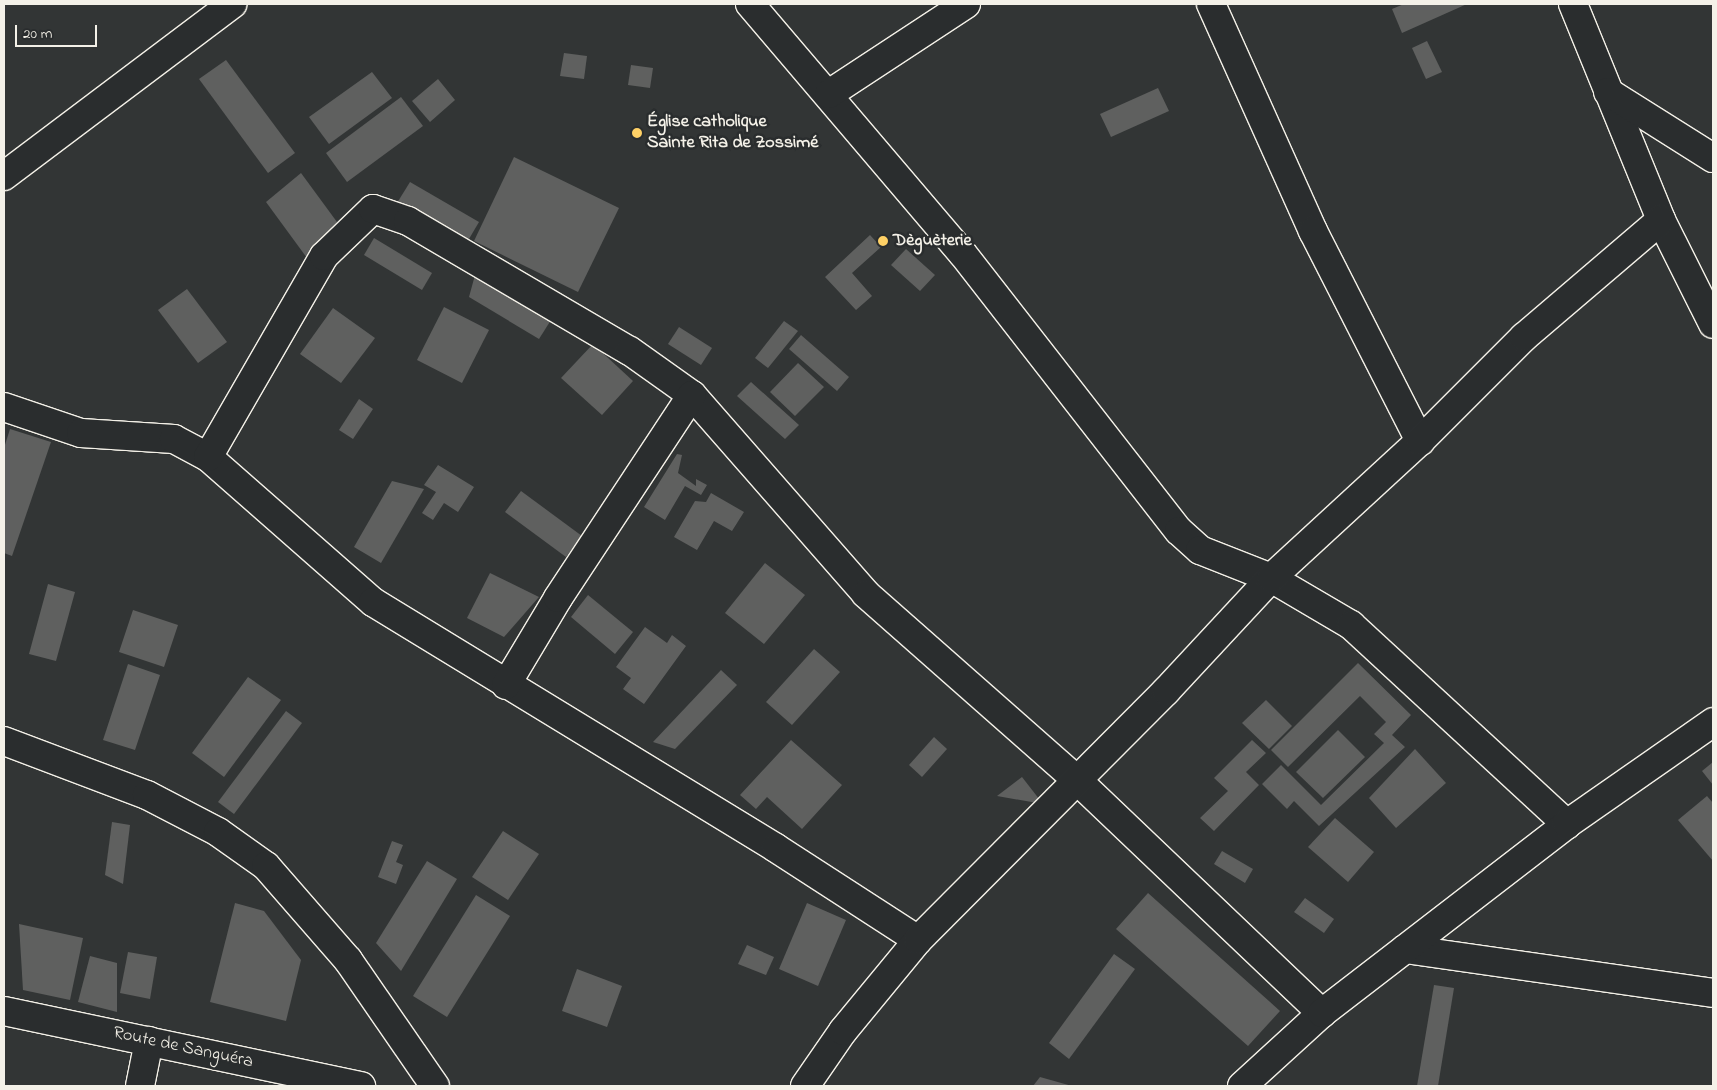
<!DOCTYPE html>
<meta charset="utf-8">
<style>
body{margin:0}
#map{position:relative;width:1717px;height:1090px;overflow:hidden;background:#323535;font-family:"Indie Flower",sans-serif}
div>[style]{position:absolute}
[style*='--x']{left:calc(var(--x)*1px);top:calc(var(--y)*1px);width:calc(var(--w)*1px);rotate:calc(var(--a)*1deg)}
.building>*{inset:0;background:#5f605f}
.roads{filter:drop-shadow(1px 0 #f4f1e8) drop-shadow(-1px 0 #f4f1e8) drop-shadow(0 1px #f4f1e8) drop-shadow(0 -1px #f4f1e8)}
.minor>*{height:28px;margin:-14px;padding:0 14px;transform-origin:14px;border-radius:14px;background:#2a2d2e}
.dots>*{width:14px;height:14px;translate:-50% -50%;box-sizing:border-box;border:2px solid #2a2d2e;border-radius:50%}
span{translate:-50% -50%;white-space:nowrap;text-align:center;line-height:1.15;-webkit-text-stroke:5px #2a2d2e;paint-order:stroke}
.poi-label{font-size:18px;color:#f4f1e8;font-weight:700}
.left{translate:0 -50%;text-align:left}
.street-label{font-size:18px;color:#f4f1e8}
.frame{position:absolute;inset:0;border:5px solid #f4f1e8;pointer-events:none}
.scale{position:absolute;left:15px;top:25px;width:82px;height:22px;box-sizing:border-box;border:2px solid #f4f1e8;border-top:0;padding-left:6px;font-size:15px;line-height:18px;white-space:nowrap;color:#f4f1e8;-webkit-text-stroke:4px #2a2d2e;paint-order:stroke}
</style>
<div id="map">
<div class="building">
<div style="clip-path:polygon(1404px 4px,1467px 4px,1402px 33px,1392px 9px)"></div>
<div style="clip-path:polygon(1427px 41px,1442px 72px,1426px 79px,1412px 48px)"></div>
<div style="clip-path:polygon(564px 53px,587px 56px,584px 79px,560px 76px)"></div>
<div style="clip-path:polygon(226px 60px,295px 153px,268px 173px,199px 79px)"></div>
<div style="clip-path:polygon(631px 65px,653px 68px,650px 88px,628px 85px)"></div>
<div style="clip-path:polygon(372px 72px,392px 98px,329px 144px,309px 117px)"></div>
<div style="clip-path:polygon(438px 79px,455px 100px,430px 122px,412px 101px)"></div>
<div style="clip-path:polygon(1158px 88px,1169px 111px,1111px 137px,1100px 114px)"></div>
<div style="clip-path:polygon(401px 97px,423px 126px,347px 182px,326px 153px)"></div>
<div style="clip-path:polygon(514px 157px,619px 208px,578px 292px,474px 241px)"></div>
<div style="clip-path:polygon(301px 173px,337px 222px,307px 258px,266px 202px)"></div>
<div style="clip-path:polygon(410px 182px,479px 222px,466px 244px,397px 203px)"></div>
<div style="clip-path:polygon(870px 235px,881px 247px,852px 273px,872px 296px,856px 310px,825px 277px)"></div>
<div style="clip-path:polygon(374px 238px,432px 273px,422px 290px,364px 255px)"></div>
<div style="clip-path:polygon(906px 249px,935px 275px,920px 291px,891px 265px)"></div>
<div style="clip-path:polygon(475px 275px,551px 320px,539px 339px,469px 297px)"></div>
<div style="clip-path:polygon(187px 289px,227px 342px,198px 363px,158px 310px)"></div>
<div style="clip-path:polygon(444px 307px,489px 330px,462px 383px,417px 360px)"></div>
<div style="clip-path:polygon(333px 308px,375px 338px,341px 383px,300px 354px)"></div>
<div style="clip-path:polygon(784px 321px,798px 331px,768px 368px,755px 358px)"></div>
<div style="clip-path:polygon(679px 327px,712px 348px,701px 365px,668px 344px)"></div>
<div style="clip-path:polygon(801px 335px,849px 377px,837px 391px,789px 349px)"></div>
<div style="clip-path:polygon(593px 344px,633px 381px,602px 415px,561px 378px)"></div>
<div style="clip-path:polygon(798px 363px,824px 387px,795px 416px,770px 392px)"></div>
<div style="clip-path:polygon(751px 382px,799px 425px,785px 439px,737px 396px)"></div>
<div style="clip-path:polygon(359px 399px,373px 409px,353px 439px,339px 430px)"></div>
<div style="clip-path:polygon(10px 429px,51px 442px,12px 556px,4px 553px,4px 448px)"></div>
<div style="clip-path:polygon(677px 454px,682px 455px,678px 473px,696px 486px,696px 479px,707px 485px,701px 495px,685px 486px,665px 520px,644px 507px)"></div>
<div style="clip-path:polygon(438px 465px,474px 487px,458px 512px,444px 503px,433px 520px,422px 513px,436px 492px,424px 485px)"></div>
<div style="clip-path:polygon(392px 481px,424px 489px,381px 563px,354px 547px)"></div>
<div style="clip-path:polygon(521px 491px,582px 536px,566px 557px,505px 512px)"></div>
<div style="clip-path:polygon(711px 493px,744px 512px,732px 531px,714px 521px,697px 550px,674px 537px,695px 501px,706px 502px)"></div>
<div style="clip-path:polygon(765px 563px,805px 595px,764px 644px,725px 613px)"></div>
<div style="clip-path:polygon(490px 573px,539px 597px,504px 637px,467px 618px)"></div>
<div style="clip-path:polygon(48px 584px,75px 592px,56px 661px,29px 654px)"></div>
<div style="clip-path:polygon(588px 595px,633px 632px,615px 654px,571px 617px)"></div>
<div style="clip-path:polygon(133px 610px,178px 625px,164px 667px,119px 652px)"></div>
<div style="clip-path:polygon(645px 627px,667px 643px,672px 635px,686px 646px,644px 704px,623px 689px,631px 678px,616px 667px)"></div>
<div style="clip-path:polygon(814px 649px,840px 672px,792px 725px,766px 702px)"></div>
<div style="clip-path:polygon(1358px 663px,1411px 715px,1392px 735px,1405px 747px,1319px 826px,1294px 801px,1287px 809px,1262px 784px,1281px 765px,1321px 805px,1384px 743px,1374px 734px,1386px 722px,1360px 696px,1288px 767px,1271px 750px)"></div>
<div style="clip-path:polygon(128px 664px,160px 675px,135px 750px,103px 740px)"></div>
<div style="clip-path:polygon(721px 670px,737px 685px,675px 749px,653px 742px)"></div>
<div style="clip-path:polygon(248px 677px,281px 700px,224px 777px,192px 753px)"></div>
<div style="clip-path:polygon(1266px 700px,1292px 726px,1269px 749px,1242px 723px)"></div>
<div style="clip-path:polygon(286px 711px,302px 723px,234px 814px,218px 802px)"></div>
<div style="clip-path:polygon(1338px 730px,1365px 757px,1323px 798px,1296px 772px)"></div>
<div style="clip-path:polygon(934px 737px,947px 749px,922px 777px,909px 765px)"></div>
<div style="clip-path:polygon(791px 740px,842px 785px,802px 829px,767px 797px,756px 809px,740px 795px)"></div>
<div style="clip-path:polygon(1252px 740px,1266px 753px,1246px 772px,1259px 785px,1214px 831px,1200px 818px,1228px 791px,1214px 778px)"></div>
<div style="clip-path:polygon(1415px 749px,1446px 783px,1396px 828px,1369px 798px)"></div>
<div style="clip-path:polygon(1713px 762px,1713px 785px,1702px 771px)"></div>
<div style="clip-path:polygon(1022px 777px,1043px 804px,997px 796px)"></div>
<div style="clip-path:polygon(1707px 796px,1713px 803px,1713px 861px,1678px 820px)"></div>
<div style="clip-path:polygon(1335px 818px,1374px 852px,1348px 882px,1308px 847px)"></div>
<div style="clip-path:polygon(112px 822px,130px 825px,123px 884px,105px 875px)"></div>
<div style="clip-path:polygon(503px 831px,539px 854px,508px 900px,472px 877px)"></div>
<div style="clip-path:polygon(392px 841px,403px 845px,396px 862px,403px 865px,396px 884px,378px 877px)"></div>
<div style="clip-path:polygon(1222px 851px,1253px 869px,1245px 883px,1214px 864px)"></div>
<div style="clip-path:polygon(427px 861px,457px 879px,401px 971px,376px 943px)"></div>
<div style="clip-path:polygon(1148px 893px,1280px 1011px,1248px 1046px,1116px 929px)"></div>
<div style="clip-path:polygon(476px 895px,510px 916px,447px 1017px,413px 996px)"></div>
<div style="clip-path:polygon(1305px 898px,1334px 919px,1324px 933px,1294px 912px)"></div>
<div style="clip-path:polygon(235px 903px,264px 911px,301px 960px,286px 1021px,210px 1002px)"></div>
<div style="clip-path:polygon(807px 903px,846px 920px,818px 986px,779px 969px)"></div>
<div style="clip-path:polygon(19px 924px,83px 938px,70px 1000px,23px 990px)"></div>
<div style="clip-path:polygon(747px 945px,774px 957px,766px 975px,738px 964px)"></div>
<div style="clip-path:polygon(128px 952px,157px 957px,150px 999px,120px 993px)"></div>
<div style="clip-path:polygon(1114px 954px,1135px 969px,1069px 1059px,1049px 1043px)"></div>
<div style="clip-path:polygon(90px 956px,117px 963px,117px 1012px,78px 1002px)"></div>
<div style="clip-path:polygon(577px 969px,622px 986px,607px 1027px,562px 1011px)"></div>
<div style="clip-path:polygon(1434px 985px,1454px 988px,1438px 1086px,1417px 1086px)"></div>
<div style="clip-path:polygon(1040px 1077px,1072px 1086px,1033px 1086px)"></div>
</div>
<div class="roads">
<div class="minor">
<div style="--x:750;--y:4;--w:328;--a:49.6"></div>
<div style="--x:963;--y:254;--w:351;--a:52.1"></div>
<div style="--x:1179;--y:531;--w:28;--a:42"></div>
<div style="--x:1200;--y:550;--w:76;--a:21.5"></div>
<div style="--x:1271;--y:578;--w:93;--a:30.4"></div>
<div style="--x:1351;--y:625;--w:294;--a:42.7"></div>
<div style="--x:1211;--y:4;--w:249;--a:65.8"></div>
<div style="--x:1313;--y:231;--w:236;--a:63"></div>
<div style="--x:1573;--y:4;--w:233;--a:67.8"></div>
<div style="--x:1661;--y:220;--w:116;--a:63.4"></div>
<div style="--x:1608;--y:92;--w:124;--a:32.2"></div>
<div style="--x:829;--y:94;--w:164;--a:-33.3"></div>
<div style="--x:4;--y:176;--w:286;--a:-37"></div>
<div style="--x:4;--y:407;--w:81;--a:18.7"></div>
<div style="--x:81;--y:433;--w:93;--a:3.7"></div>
<div style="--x:174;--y:439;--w:38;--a:28"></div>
<div style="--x:208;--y:457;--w:220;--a:41.3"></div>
<div style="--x:373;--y:602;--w:472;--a:31.4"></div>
<div style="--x:776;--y:848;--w:169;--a:32.9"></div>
<div style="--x:208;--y:457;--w:232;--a:-60"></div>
<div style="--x:324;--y:256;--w:68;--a:-43.8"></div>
<div style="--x:373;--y:209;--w:37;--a:19"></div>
<div style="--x:408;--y:221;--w:257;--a:30.4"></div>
<div style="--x:630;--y:351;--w:76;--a:35.4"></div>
<div style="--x:692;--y:395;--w:264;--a:48.8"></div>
<div style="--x:866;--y:594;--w:283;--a:41.4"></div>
<div style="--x:1078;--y:781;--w:337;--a:43.6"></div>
<div style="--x:506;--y:685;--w:101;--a:-59.1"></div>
<div style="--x:558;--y:598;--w:243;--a:-56.6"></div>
<div style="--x:4;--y:741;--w:153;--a:20.7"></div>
<div style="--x:147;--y:795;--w:80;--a:27.5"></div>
<div style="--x:218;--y:832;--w:59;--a:35.3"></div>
<div style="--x:266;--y:866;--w:125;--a:48.9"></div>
<div style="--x:348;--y:960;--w:153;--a:55.4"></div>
<div style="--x:1405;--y:949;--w:311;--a:8.1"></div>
<div style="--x:4;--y:1011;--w:365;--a:11.9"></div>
<div style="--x:140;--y:1086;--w:46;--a:-78.7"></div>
<div style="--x:805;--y:1086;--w:67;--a:-55.4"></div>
<div style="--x:843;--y:1031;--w:118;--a:-50.5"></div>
<div style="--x:918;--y:940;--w:351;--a:-45.1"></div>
<div style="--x:1166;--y:691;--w:154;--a:-47.1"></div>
<div style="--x:1271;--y:578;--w:202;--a:-42.6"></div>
<div style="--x:1420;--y:441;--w:147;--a:-45"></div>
<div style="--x:1524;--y:337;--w:180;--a:-40.5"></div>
<div style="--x:1242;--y:1086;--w:108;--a:-42.4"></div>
<div style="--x:1322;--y:1013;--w:309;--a:-37.6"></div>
<div style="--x:1567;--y:824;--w:178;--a:-34.9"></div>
</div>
</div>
<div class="dots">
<div style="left:637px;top:133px;background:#ffd166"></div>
<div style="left:883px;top:241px;background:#ffd166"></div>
</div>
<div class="poi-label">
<span class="left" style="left:647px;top:133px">Église catholique<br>Sainte Rita de Zossimé</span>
<span class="left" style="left:893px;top:241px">Dèguèterie</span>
</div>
<div class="street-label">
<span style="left:183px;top:1048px;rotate:12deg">Route de Sanguéra</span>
</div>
<div class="frame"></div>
<div class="scale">20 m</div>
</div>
